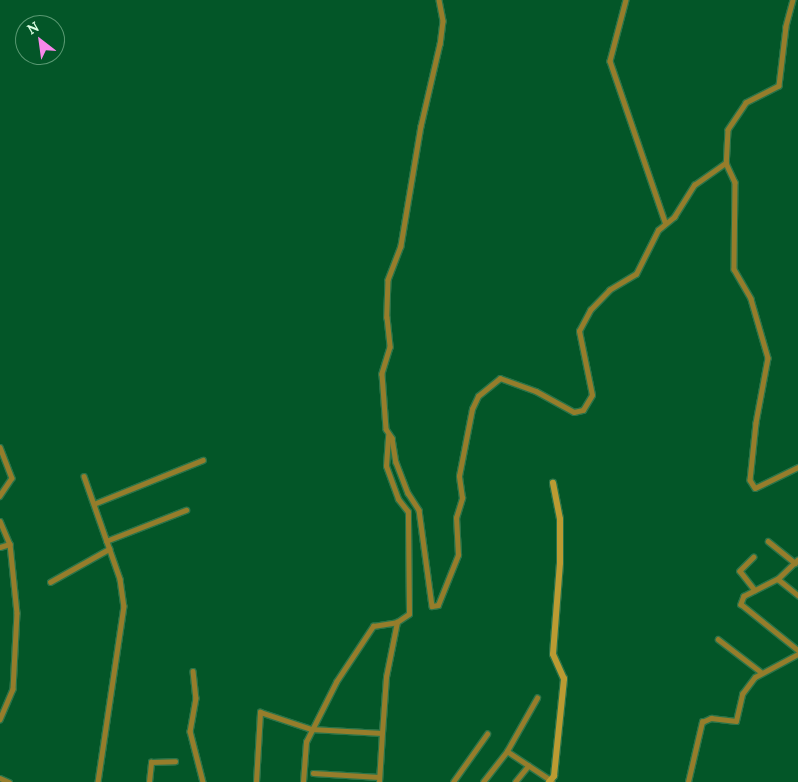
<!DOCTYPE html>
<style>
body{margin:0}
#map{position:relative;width:798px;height:782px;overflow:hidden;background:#035628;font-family:Lora,serif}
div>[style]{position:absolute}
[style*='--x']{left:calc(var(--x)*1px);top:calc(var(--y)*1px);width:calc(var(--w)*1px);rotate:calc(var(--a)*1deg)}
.roads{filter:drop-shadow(1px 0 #2a7449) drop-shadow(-1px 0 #2a7449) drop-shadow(0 1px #2a7449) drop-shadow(0 -1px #2a7449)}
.street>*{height:4.5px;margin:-2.25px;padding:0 2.25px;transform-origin:2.25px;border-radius:2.25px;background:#967d2b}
.secondary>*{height:6px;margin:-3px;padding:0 3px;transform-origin:3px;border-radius:3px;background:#bb9b32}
span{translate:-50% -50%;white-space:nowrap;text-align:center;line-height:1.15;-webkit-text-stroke:5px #035628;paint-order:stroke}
.north{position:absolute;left:15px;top:15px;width:50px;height:50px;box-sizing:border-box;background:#035628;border:1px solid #599972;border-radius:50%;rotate:330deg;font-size:14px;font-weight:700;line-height:20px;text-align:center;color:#dbfee2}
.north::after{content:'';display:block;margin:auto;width:18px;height:22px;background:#f888eb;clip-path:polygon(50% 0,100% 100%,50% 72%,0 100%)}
</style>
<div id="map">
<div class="roads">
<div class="street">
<div style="--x:439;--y:0;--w:21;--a:79"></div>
<div style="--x:443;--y:21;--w:23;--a:97"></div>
<div style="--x:440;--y:44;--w:84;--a:103"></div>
<div style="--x:421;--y:126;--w:122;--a:99.5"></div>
<div style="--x:401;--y:246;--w:36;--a:111"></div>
<div style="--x:388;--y:280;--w:37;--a:92"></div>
<div style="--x:387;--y:317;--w:30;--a:84"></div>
<div style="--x:390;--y:347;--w:28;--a:107"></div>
<div style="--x:382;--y:374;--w:55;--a:85.8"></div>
<div style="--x:386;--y:429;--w:11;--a:56"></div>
<div style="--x:392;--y:438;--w:24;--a:81"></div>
<div style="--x:396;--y:462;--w:33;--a:69"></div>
<div style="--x:408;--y:493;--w:20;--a:57"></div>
<div style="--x:419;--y:510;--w:97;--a:82.3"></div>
<div style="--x:432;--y:606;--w:6;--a:-9"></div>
<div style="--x:438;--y:605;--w:54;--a:-68.2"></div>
<div style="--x:458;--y:555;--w:37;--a:-93"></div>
<div style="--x:456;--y:518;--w:21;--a:-73"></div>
<div style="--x:462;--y:498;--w:22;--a:-98"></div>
<div style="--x:459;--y:476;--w:68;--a:-79"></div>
<div style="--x:472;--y:409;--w:14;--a:-65"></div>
<div style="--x:478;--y:396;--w:28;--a:-39"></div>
<div style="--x:500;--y:378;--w:38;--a:20"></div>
<div style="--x:536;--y:391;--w:43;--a:28.9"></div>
<div style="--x:574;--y:412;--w:9;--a:-13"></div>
<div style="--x:583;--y:410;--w:17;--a:-59"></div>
<div style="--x:592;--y:395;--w:65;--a:-101.5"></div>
<div style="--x:579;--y:331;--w:24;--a:-62"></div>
<div style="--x:590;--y:310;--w:28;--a:-46"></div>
<div style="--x:609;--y:290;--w:31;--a:-31"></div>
<div style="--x:636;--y:274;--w:49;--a:-63.4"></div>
<div style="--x:658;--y:230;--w:21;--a:-39"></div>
<div style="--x:674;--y:217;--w:38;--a:-58"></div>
<div style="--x:694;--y:185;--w:39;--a:-35"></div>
<div style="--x:626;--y:0;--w:63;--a:104.7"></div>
<div style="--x:610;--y:61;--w:170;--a:71.1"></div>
<div style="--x:793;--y:0;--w:28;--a:105"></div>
<div style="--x:786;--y:27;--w:59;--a:96.8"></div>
<div style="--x:779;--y:86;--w:37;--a:153"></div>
<div style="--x:746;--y:103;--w:32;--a:124"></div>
<div style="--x:728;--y:130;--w:33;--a:93"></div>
<div style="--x:726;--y:163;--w:21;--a:65"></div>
<div style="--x:735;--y:182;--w:87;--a:90.7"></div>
<div style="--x:734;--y:269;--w:34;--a:60"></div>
<div style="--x:751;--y:299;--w:61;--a:73.9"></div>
<div style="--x:768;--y:358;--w:66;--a:100.5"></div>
<div style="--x:756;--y:423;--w:57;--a:96"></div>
<div style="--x:750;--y:480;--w:9;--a:58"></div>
<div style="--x:755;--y:488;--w:48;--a:-26"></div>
<div style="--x:0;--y:447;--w:33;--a:69"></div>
<div style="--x:12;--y:478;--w:22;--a:124"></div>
<div style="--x:84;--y:476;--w:109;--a:70.7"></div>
<div style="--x:120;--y:579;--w:27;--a:82"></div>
<div style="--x:124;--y:606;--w:178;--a:98.4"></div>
<div style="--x:96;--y:503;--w:115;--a:-21.9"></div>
<div style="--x:0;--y:521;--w:25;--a:67"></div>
<div style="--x:10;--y:544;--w:69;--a:84.2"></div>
<div style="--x:17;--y:613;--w:76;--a:93"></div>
<div style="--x:13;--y:689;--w:33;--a:113"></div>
<div style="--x:106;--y:541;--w:86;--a:-21.2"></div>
<div style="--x:768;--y:541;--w:35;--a:39"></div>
<div style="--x:0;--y:547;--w:10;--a:-17"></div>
<div style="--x:754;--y:557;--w:20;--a:135"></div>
<div style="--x:740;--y:571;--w:24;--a:52"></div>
<div style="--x:798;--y:560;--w:28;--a:136"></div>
<div style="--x:778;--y:579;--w:26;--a:39"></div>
<div style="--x:778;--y:579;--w:38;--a:153"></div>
<div style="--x:744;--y:596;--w:9;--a:111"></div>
<div style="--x:741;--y:604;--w:73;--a:38.9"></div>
<div style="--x:50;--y:582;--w:68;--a:-29.2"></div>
<div style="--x:718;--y:639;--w:54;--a:37.5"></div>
<div style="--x:193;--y:671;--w:27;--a:84"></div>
<div style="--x:196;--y:698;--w:34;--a:100"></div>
<div style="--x:190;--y:731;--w:53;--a:75.7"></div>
<div style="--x:507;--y:751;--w:54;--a:33.7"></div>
<div style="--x:313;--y:773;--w:66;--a:3.5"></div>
<div style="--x:0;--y:778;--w:10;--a:24"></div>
<div style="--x:149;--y:782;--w:20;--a:-84"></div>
<div style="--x:151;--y:762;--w:24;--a:-2"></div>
<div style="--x:256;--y:782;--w:70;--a:-86.7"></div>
<div style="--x:260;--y:712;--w:54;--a:18.4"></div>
<div style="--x:311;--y:729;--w:71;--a:3.2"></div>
<div style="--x:382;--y:733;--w:56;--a:-85.9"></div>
<div style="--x:386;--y:677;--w:56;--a:-78.7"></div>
<div style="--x:303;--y:782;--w:40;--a:-85.7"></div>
<div style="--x:306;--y:742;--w:67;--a:-63.4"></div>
<div style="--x:336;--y:682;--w:67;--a:-56.5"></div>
<div style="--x:373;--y:626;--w:24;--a:-9"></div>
<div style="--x:397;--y:622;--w:14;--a:-34"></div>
<div style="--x:409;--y:614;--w:102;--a:-90.6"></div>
<div style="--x:408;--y:512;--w:16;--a:-128"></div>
<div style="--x:398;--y:499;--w:35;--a:-110"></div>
<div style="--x:386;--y:466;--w:30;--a:-86"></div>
<div style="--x:379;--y:782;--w:49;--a:-86.5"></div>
<div style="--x:453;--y:782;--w:59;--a:-54.7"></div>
<div style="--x:483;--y:782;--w:39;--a:-52"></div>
<div style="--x:507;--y:751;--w:61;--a:-60.5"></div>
<div style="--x:515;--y:782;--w:21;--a:-51"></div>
<div style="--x:688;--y:782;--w:62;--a:-76.9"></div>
<div style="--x:702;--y:722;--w:10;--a:-24"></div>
<div style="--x:711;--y:718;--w:25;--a:7"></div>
<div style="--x:736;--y:721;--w:28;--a:-77"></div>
<div style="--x:742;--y:694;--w:21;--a:-53"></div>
<div style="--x:755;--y:677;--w:49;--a:-28.1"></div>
</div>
<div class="secondary">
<div style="--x:549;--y:782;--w:8;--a:-50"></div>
<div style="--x:554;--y:776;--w:98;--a:-84.1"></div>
<div style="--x:564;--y:679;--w:27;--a:-114"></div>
<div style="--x:553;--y:654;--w:91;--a:-85.6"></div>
<div style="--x:560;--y:563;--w:44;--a:-90"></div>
<div style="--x:560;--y:519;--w:37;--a:-101"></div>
</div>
</div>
<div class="north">N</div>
</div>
